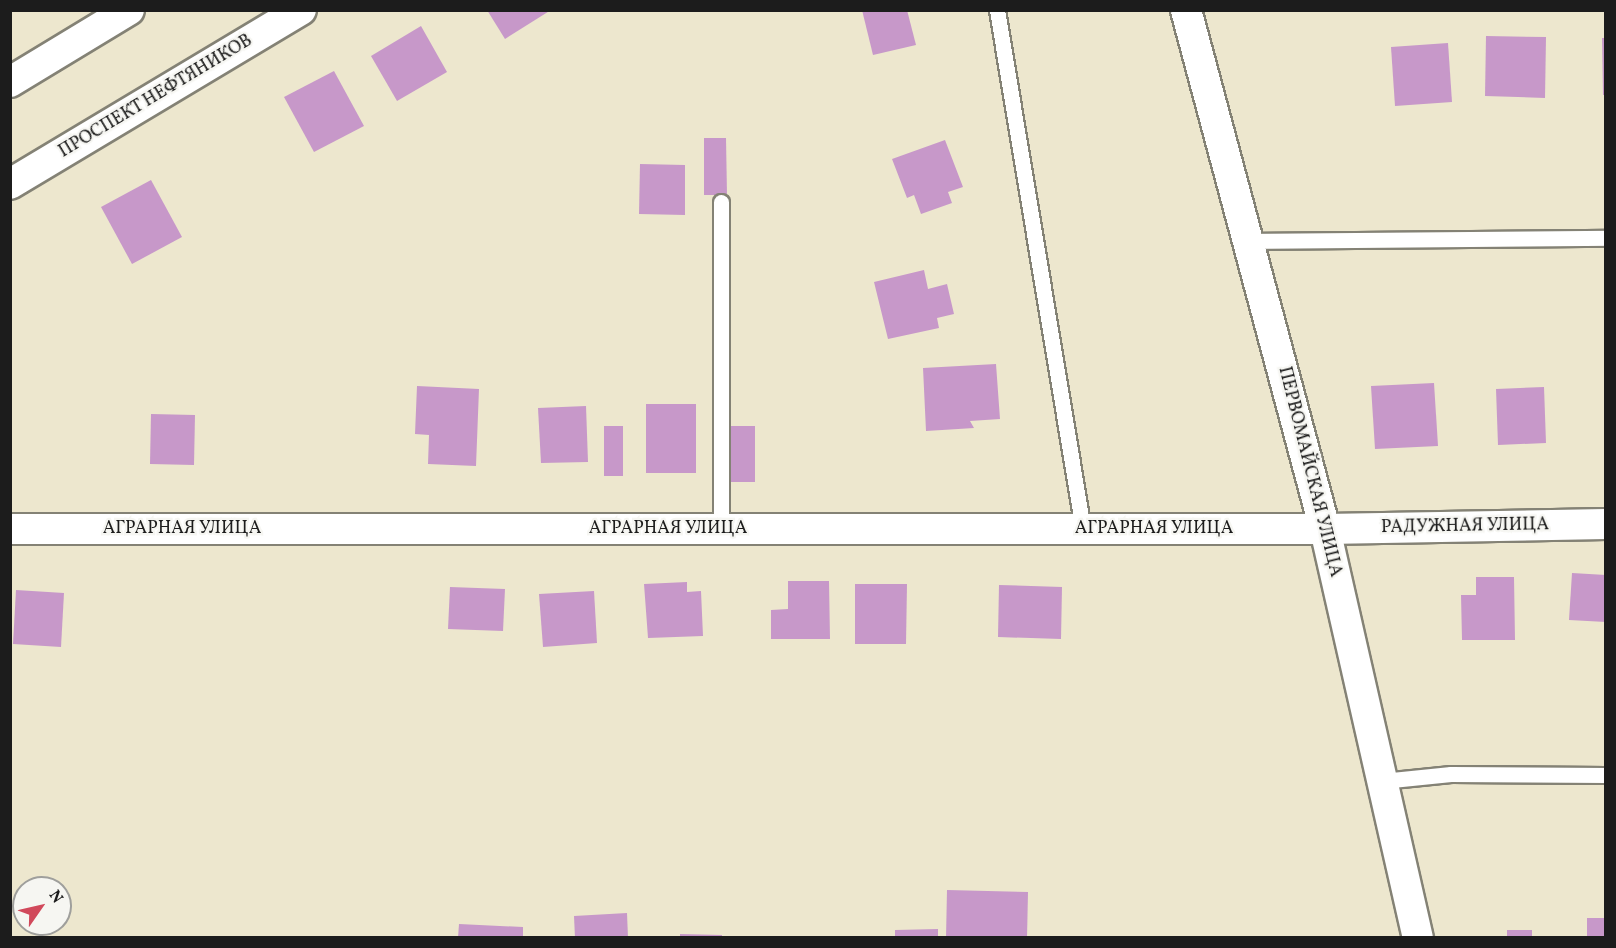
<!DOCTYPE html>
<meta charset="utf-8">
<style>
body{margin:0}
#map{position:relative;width:1616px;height:948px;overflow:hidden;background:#ede7ce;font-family:Vollkorn,serif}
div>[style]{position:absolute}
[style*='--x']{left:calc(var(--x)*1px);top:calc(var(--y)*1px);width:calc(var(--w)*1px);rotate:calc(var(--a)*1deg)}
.building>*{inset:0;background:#c798c9}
.roads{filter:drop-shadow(2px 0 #848275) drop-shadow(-2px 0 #848275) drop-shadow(0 2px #848275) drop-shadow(0 -2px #848275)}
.service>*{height:15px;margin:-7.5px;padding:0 7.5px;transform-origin:7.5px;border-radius:7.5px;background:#fff}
.minor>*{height:30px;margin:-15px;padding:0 15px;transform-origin:15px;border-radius:15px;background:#fff}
span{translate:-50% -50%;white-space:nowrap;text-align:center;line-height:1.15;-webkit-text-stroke:4.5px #f6f6f2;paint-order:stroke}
.street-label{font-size:18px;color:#1c1c1c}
.frame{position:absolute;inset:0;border:12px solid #1c1c1c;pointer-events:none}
.north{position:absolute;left:12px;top:876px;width:60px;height:60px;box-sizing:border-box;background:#f6f6f2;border:2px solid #9f9f9c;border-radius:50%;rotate:56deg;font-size:16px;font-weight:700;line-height:24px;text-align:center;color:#1c1c1c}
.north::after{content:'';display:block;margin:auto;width:21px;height:27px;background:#d1495b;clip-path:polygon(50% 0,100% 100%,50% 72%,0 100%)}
</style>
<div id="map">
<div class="building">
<div style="clip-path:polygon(487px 10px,551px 10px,505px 39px)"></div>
<div style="clip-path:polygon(862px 10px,907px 10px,916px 45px,873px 55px)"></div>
<div style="clip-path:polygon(421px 26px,447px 72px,397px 101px,371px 56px)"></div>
<div style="clip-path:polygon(1486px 36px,1546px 37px,1545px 98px,1485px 96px)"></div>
<div style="clip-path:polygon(1602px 38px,1606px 38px,1606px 95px,1603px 95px)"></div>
<div style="clip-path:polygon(1448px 43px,1452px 102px,1395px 106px,1391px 47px)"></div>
<div style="clip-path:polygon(334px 71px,364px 126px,314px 152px,284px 97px)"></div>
<div style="clip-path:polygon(704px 138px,726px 138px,727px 195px,704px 195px)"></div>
<div style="clip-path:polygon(945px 140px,963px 187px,948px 192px,952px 203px,921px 214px,914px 195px,907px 198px,892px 159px)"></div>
<div style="clip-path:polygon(640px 164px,685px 165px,685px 215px,639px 214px)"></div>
<div style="clip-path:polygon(151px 180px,182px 237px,132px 264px,101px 207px)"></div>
<div style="clip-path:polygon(924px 270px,928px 289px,947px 284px,954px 314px,937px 318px,939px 328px,888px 339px,874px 282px)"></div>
<div style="clip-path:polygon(996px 364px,1000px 419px,970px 421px,974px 428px,926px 431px,923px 368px)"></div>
<div style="clip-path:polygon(1434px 383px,1438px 446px,1375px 449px,1371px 386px)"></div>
<div style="clip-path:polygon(417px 386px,479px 389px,476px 466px,428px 464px,429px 435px,415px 434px)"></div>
<div style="clip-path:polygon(1544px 387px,1546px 443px,1498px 445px,1496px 389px)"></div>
<div style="clip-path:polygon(646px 404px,696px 404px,696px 473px,646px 473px)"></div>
<div style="clip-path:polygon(586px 406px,588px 462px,541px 463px,538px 408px)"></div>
<div style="clip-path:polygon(151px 414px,195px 415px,194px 465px,150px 464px)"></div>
<div style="clip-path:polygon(604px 426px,623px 426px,623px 476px,604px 476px)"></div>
<div style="clip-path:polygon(730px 426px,755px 426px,755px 482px,729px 482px)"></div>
<div style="clip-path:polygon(1572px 573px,1606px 575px,1606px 622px,1569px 620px)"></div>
<div style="clip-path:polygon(1476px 577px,1514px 577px,1515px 640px,1462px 640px,1461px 595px,1476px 595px)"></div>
<div style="clip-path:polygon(788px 581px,829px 581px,830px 639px,771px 639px,771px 610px,788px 609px)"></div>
<div style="clip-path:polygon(687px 582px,687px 592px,701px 591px,703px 636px,648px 638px,644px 584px)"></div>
<div style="clip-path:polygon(855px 584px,907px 584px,906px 644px,855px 644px)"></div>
<div style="clip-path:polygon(999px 585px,1062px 587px,1061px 639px,998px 637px)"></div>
<div style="clip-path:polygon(450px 587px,505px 589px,503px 631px,448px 629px)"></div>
<div style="clip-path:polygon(16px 590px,64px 593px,61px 647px,13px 644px)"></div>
<div style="clip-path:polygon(594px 591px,597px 643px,543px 647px,539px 594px)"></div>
<div style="clip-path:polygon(947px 890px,1028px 892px,1027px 938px,946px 938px)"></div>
<div style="clip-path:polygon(627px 913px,628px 938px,575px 938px,574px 916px)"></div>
<div style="clip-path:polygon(1587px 918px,1606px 918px,1606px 938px,1587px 938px)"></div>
<div style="clip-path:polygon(459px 924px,523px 927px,523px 938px,458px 938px)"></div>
<div style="clip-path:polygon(938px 929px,938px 938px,895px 938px,895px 930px)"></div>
<div style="clip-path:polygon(1507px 930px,1532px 930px,1532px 938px,1507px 938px)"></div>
<div style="clip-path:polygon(680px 934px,722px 935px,722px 938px,680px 938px)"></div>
</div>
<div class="roads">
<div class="service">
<div style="--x:997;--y:10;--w:526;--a:80.59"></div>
<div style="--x:1248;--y:241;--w:358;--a:-0.5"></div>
<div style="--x:721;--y:529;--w:327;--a:-90"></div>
<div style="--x:1382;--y:781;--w:69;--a:-5.8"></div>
<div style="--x:1451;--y:774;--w:155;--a:0.4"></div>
</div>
<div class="minor">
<div style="--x:1186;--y:10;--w:537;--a:75.01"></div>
<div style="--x:1325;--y:529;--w:419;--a:77.2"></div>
<div style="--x:10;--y:82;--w:139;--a:-31.2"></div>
<div style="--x:10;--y:184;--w:339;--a:-30.9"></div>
<div style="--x:10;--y:529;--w:1315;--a:0"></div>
<div style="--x:1325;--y:529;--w:281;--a:-1"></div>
</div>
</div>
<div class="street-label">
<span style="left:156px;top:97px;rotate:-31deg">ПРОСПЕКТ НЕФТЯНИКОВ</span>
<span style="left:1309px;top:472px;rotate:76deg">ПЕРВОМАЙСКАЯ УЛИЦА</span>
<span style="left:1465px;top:527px;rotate:-1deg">РАДУЖНАЯ УЛИЦА</span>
<span style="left:182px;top:529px">АГРАРНАЯ УЛИЦА</span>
<span style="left:668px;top:529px">АГРАРНАЯ УЛИЦА</span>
<span style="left:1154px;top:529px">АГРАРНАЯ УЛИЦА</span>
</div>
<div class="frame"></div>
<div class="north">N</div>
</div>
